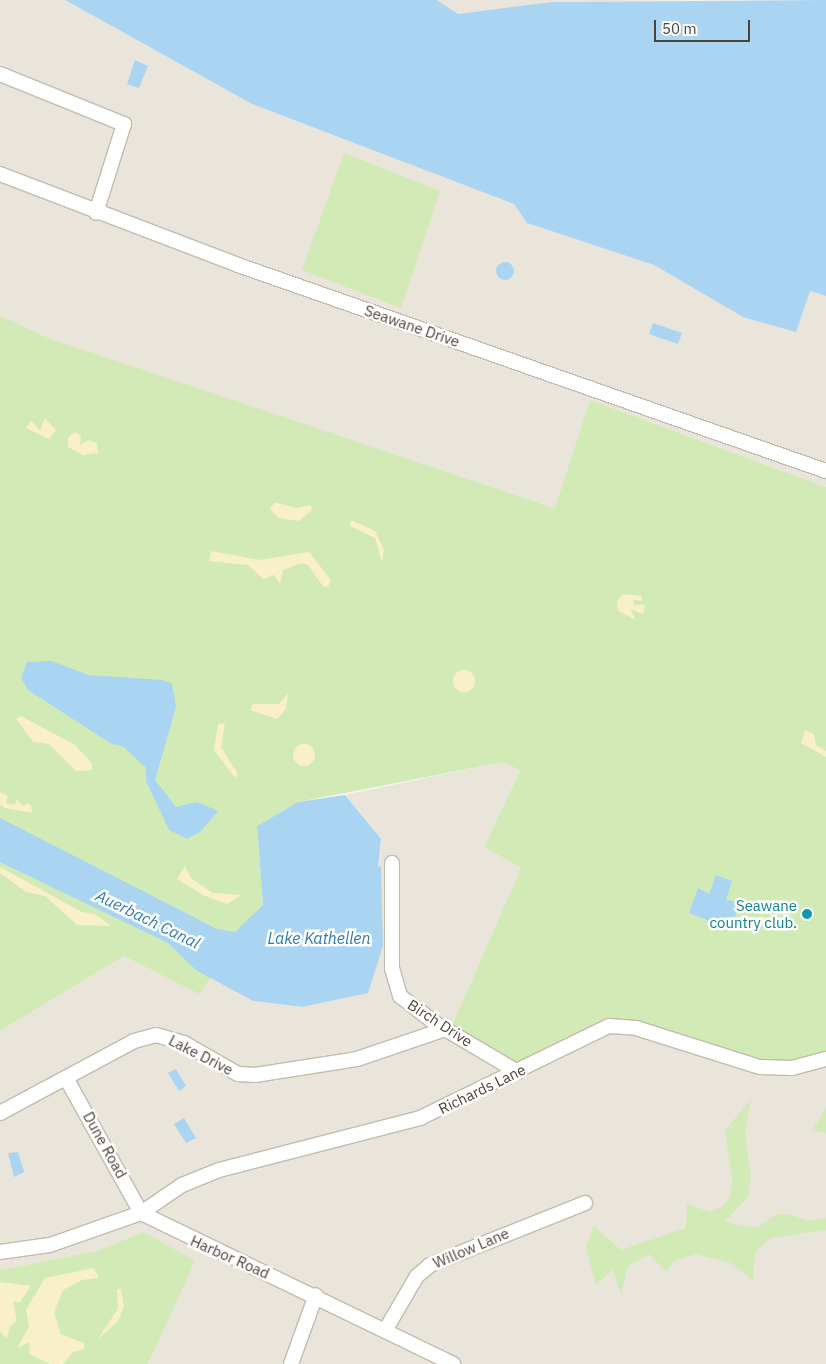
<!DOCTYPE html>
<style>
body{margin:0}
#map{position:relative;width:826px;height:1364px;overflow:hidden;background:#f6f3ec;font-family:"IBM Plex Sans",sans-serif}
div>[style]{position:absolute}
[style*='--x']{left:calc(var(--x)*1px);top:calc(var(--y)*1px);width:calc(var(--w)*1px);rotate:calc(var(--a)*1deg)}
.residential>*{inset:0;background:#eae5da}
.green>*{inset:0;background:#d2eab5}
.sand>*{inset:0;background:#f9efc9}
.round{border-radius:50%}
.water>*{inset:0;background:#a9d4f2}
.roads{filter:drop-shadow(1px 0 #c2bbae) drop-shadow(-1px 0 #c2bbae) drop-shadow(0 1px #c2bbae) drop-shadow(0 -1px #c2bbae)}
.minor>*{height:14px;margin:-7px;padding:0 7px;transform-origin:7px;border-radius:7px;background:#fff}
.dots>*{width:14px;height:14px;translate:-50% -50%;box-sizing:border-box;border:2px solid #fff;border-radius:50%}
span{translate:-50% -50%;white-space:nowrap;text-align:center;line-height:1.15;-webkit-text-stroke:5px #fff;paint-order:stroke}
.street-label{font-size:15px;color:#4b4439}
.culture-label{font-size:15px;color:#0d838f}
.right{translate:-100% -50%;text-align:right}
.water-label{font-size:16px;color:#2e7ab2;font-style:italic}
.scale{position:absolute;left:654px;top:20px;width:96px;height:22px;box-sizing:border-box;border:2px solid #4b4439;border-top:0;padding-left:6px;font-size:15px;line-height:18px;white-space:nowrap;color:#4b4439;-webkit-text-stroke:4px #fff;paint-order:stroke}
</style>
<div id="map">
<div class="residential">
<div style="clip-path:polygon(0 0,65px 0,252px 104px,514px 204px,527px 223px,654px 265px,743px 317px,810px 291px,826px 296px,826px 487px,590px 400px,556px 508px,28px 332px,0 331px)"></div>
<div style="clip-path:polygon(437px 0,695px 0,553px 2px,458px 14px)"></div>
<div style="clip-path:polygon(503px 762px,520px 769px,484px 847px,521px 868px,450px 1030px,602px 1028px,826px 1060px,826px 1364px,148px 1364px,194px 1261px,144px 1232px,96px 1251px,0 1270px,0 1031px,124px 956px,199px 994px,210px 976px,253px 1001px,302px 1007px,367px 993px,381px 839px,345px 795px)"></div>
</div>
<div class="green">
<div style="clip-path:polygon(344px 153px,440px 191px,401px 308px,302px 270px)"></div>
<div style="clip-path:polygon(0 316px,48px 338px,555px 508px,590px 400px,826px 487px,826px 1060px,749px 1068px,630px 1027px,602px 1028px,518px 1071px,450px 1030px,521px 868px,484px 847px,520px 770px,503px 762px,298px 802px,257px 826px,263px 905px,199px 994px,124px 956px,0 1031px)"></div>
<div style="clip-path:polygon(751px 1100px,745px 1131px,751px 1176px,748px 1197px,724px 1222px,757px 1228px,777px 1214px,787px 1214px,810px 1221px,826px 1218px,826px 1230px,771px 1238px,755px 1252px,753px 1281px,731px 1263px,695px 1254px,674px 1261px,666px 1272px,649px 1254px,628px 1266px,621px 1295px,613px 1269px,596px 1285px,586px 1247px,594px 1226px,621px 1250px,686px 1228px,687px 1204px,711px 1212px,724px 1205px,731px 1194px,732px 1179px,725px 1130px)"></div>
<div style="clip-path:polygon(826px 1107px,826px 1133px,812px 1130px,822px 1115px)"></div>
<div style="clip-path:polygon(144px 1232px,195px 1261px,148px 1364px,0 1364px,0 1270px,96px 1251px)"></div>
</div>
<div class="sand">
<div style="clip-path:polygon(45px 418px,56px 430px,49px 439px,26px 428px,31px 420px,40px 431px)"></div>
<div style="clip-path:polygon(74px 432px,81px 435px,80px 445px,88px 440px,97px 443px,98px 453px,83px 455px,68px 447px,68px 438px)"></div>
<div style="clip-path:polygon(275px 502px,296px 508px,311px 505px,312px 510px,299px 521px,278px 518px,270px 509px)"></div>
<div style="clip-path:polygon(351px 520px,375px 531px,384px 550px,382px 562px,375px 538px,350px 526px)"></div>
<div style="clip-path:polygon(211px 551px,260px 560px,309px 552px,331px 580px,328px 587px,323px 586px,307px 564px,299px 564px,283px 570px,280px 584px,274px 575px,263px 579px,248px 565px,209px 561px)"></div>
<div style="clip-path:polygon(623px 594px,642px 596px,642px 601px,633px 600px,634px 605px,645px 605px,643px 614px,630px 609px,636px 620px,618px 611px,617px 601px)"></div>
<div class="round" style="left:453px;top:670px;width:22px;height:22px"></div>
<div style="clip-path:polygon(288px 693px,286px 709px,277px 719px,250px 710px,253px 704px,279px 704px)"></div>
<div style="clip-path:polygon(21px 716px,75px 745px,92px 763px,92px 770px,76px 771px,49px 744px,33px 742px,16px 719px)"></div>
<div style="clip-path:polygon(225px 723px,221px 747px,238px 774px,235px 778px,214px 750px,218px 724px)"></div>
<div style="clip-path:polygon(805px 730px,814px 734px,816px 745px,826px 751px,826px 757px,801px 743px)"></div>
<div class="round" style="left:293px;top:744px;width:22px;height:22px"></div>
<div style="clip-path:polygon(0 792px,8px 796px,6px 803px,15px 805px,16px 799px,23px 806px,29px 803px,33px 813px,5px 808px,0 804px)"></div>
<div style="clip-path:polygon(185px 866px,191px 878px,213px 893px,242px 895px,227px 904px,203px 895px,177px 879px)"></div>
<div style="clip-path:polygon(0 867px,82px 912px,95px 914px,111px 926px,77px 925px,45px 896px,26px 892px,0 873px)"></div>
<div style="clip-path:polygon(94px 1268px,99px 1278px,82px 1280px,63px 1290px,54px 1313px,61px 1334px,84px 1343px,84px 1349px,73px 1352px,63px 1364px,50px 1364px,29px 1354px,30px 1342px,17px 1348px,29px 1327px,26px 1310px,45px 1278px)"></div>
<div style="clip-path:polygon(0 1282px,31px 1286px,20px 1302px,13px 1302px,17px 1321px,10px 1326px,7px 1339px,0 1331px)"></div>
<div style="clip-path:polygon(121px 1289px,124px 1307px,118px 1321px,98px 1339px,118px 1309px,117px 1290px)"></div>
</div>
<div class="water">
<div style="clip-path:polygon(65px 0,437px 0,458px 14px,552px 2px,826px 0,826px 296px,810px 291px,796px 332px,743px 317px,654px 265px,527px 223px,514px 204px,252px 104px)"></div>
<div style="clip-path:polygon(135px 60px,148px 66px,139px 88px,127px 84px)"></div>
<div class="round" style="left:496px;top:262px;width:18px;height:18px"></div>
<div style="clip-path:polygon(653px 323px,682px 333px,678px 344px,649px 334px)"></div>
<div style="clip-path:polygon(52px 661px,88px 675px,163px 680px,172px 684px,176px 707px,155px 780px,176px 807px,197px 802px,218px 811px,200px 832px,187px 839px,169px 830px,146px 781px,146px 768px,124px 747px,110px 743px,28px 690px,21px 678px,27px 662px)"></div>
<div style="clip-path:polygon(345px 795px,381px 839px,378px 867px,381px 866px,383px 946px,368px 993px,302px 1007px,253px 1001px,196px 970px,168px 943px,0 862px,0 818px,217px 929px,235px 932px,263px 905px,257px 826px,298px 802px)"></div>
<div style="clip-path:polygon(716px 875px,732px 881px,726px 900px,740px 902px,731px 929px,689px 913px,698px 888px,709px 894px)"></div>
<div style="clip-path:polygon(176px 1069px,186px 1086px,179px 1091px,168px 1073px)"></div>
<div style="clip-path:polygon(184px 1118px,196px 1138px,186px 1143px,174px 1124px)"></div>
<div style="clip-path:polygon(18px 1152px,24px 1172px,14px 1177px,8px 1153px)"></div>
</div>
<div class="roads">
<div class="minor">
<div style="--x:0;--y:74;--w:134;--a:22"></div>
<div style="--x:124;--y:124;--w:93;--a:107.5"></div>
<div style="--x:0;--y:174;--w:255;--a:20.9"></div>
<div style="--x:238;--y:265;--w:623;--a:19.31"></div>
<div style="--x:392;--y:863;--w:105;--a:90"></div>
<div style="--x:392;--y:968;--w:29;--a:74"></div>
<div style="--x:400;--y:996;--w:44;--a:37.6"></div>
<div style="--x:435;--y:1023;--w:96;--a:30.6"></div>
<div style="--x:66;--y:1078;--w:154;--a:60.9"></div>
<div style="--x:141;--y:1213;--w:50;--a:-34.3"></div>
<div style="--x:182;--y:1185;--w:40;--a:-22"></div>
<div style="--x:219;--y:1170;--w:208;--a:-14.5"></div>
<div style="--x:420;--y:1118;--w:210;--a:-26"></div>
<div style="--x:609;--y:1026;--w:27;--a:4"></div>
<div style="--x:636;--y:1028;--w:130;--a:17.5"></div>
<div style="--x:760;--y:1067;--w:32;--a:2"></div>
<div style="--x:792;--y:1068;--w:35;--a:-15"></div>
<div style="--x:0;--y:1113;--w:152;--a:-28.2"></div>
<div style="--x:134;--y:1041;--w:23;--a:-15"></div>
<div style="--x:156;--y:1035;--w:29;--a:16"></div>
<div style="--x:184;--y:1043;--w:62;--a:29.9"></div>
<div style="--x:238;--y:1074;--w:17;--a:3"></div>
<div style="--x:255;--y:1075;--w:103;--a:-8.9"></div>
<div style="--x:357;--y:1059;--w:93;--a:-18.8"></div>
<div style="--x:0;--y:1252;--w:50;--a:-8"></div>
<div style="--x:50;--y:1245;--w:96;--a:-19.4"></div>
<div style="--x:141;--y:1213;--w:347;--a:25.8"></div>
<div style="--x:386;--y:1329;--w:61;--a:-59.7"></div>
<div style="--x:417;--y:1276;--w:17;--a:-40"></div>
<div style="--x:430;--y:1265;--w:167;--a:-21.8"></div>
<div style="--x:291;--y:1364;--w:73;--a:-70.1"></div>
</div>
</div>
<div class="dots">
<div style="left:807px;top:914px;background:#0f9aa8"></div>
</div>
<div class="street-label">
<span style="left:412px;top:326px;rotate:19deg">Seawane Drive</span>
<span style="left:440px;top:1023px;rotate:33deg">Birch Drive</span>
<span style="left:201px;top:1055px;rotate:27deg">Lake Drive</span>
<span style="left:482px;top:1089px;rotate:-26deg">Richards Lane</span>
<span style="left:105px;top:1145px;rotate:61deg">Dune Road</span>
<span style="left:471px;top:1248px;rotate:-23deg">Willow Lane</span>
<span style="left:230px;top:1257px;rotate:24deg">Harbor Road</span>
</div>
<div class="culture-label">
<span class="right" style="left:797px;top:914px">Seawane<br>country club.</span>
</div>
<div class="water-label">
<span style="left:148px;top:919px;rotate:26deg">Auerbach Canal</span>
<span style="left:319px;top:938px">Lake Kathellen</span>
</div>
<div class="scale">50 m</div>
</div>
